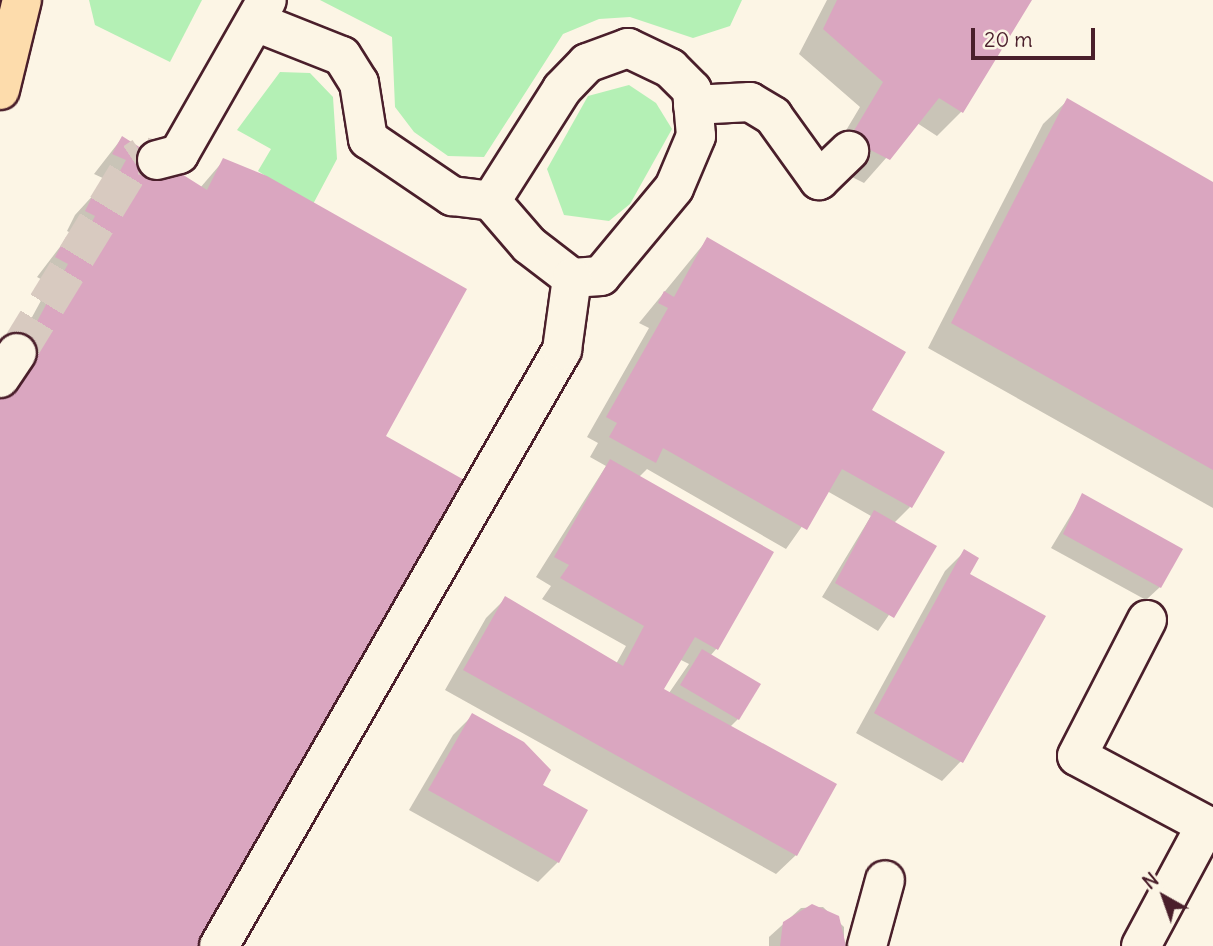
<!DOCTYPE html>
<style>
body{margin:0}
#map{position:relative;width:1213px;height:946px;overflow:hidden;background:#fcf5e5;font-family:Delius,sans-serif}
div>[style]{position:absolute}
[style*='--x']{left:calc(var(--x)*1px);top:calc(var(--y)*1px);width:calc(var(--w)*1px);rotate:calc(var(--a)*1deg)}
.green>*{inset:0;background:#b4f0b5}
.shadow>*{inset:0;background:#0003}
.building>*{inset:0;background:#daa6c0}
.minor-tunnel>*{height:38px;margin-top:-19px;transform-origin:0;background:repeating-linear-gradient(90deg,#d8cac0 0 38px,transparent 0 57px)}
.roads{filter:drop-shadow(2px 0 #4a1f2b) drop-shadow(-2px 0 #4a1f2b) drop-shadow(0 2px #4a1f2b) drop-shadow(0 -2px #4a1f2b)}
.minor>*{height:38px;margin:-19px;padding:0 19px;transform-origin:19px;border-radius:19px;background:#fcf5e5}
.major>*{height:38px;margin:-19px;padding:0 19px;transform-origin:19px;border-radius:19px;background:#fddcac}
span{translate:-50% -50%;white-space:nowrap;text-align:center;line-height:1.15;-webkit-text-stroke:5px #fcf5e5;paint-order:stroke}
.north{position:absolute;left:1129px;top:862px;width:70px;height:70px;-webkit-text-stroke:5px #fcf5e5;paint-order:stroke;rotate:320deg;font-size:19px;font-weight:700;line-height:28px;text-align:center;color:#4a1f2b}
.north::after{content:'';display:block;margin:auto;width:24px;height:32px;background:#4a1f2b;clip-path:polygon(50% 0,100% 100%,50% 72%,0 100%)}
.scale{position:absolute;left:971px;top:28px;width:124px;height:32px;box-sizing:border-box;border:4px solid #4a1f2b;border-top:0;padding-left:9px;font-size:21px;line-height:24px;white-space:nowrap;color:#4a1f2b;-webkit-text-stroke:5px #fcf5e5;paint-order:stroke}
</style>
<div id="map">
<div class="green">
<div style="clip-path:polygon(89px 0,202px 0,170px 62px,95px 25px)"></div>
<div style="clip-path:polygon(320px 0,742px 0,730px 26px,693px 38px,630px 17px,599px 19px,563px 34px,484px 157px,448px 156px,414px 132px,395px 107px,392px 37px)"></div>
<div style="clip-path:polygon(280px 72px,310px 73px,333px 97px,337px 159px,312px 206px,258px 171px,271px 149px,237px 130px)"></div>
<div style="clip-path:polygon(629px 85px,656px 103px,672px 129px,630px 204px,609px 221px,564px 215px,547px 169px,588px 96px)"></div>
</div>
<div class="shadow">
<div style="clip-path:polygon(827px 0,1030px 0,961px 112px,937px 136px,917px 123px,864px 183px,826px 164px,860px 107px,799px 54px)"></div>
<div style="clip-path:polygon(1068px 100px,1213px 184px,1213px 508px,928px 348px,1043px 124px)"></div>
<div style="clip-path:polygon(122px 138px,200px 188px,224px 160px,383px 437px,199px 946px,0 946px,0 376px,50px 284px,37px 277px,66px 239px,73px 242px,77px 236px,67px 231px,75px 215px,107px 180px,94px 174px)"></div>
<div style="clip-path:polygon(evenodd,707px 240px,870px 410px,910px 507px,894px 523px,935px 547px,878px 631px,822px 597px,871px 516px,827px 491px,786px 549px,647px 469px,638px 478px,717px 648px,710px 656px,738px 719px,730px 727px,796px 855px,776px 874px,445px 690px,486px 618px,505px 599px,616px 664px,626px 646px,542px 599px,551px 586px,536px 577px,606px 466px,590px 457px,598px 443px,587px 437px,649px 328px,639px 323px,707px 240px,679px 659px,689px 664px,669px 693px,661px 689px,679px 659px)"></div>
<div style="clip-path:polygon(1083px 495px,1160px 587px,1146px 600px,1051px 548px)"></div>
<div style="clip-path:polygon(964px 552px,961px 761px,942px 781px,856px 733px,945px 571px)"></div>
<div style="clip-path:polygon(473px 715px,541px 786px,558px 862px,538px 882px,409px 810px,453px 735px)"></div>
<div style="clip-path:polygon(823px 907px,844px 927px,844px 946px,769px 946px,769px 937px,801px 908px)"></div>
</div>
<div class="building">
<div style="clip-path:polygon(837px 0,1032px 0,963px 113px,939px 98px,890px 160px,849px 139px,883px 82px,823px 29px)"></div>
<div style="clip-path:polygon(1067px 98px,1213px 182px,1213px 470px,951px 323px)"></div>
<div style="clip-path:polygon(122px 136px,207px 190px,223px 158px,267px 176px,467px 289px,386px 436px,466px 481px,201px 946px,0 946px,0 390px,68px 264px,55px 257px,66px 237px,81px 244px,95px 216px,85px 211px,94px 193px,105px 198px,126px 160px,112px 154px)"></div>
<div style="clip-path:polygon(707px 237px,906px 352px,872px 410px,945px 452px,912px 508px,842px 469px,807px 530px,663px 448px,656px 463px,609px 437px,617px 423px,606px 417px,668px 308px,658px 303px,664px 291px,674px 297px)"></div>
<div style="clip-path:polygon(610px 459px,774px 552px,718px 650px,695px 637px,664px 689px,837px 784px,797px 856px,463px 670px,505px 596px,623px 666px,644px 626px,560px 578px,569px 565px,554px 557px)"></div>
<div style="clip-path:polygon(1082px 493px,1183px 549px,1161px 588px,1063px 534px)"></div>
<div style="clip-path:polygon(874px 510px,937px 546px,894px 618px,835px 583px)"></div>
<div style="clip-path:polygon(964px 549px,979px 558px,970px 574px,1046px 616px,963px 763px,874px 713px)"></div>
<div style="clip-path:polygon(702px 649px,761px 684px,739px 720px,680px 685px)"></div>
<div style="clip-path:polygon(472px 713px,524px 742px,551px 770px,543px 785px,588px 810px,559px 863px,428px 790px)"></div>
<div style="clip-path:polygon(812px 904px,839px 916px,846px 946px,780px 946px,783px 922px)"></div>
</div>
<div class="minor-tunnel">
<div style="--x:17;--y:353;--w:224;--a:-58.5"></div>
<div style="--x:134;--y:162;--w:11;--a:-34"></div>
<div style="--x:143;--y:156;--w:15;--a:16"></div>
</div>
<div class="roads">
<div class="minor">
<div style="--x:256;--y:22;--w:92;--a:21.6"></div>
<div style="--x:342;--y:56;--w:32;--a:58"></div>
<div style="--x:359;--y:83;--w:57;--a:80.9"></div>
<div style="--x:368;--y:139;--w:102;--a:34.2"></div>
<div style="--x:452;--y:196;--w:39;--a:7"></div>
<div style="--x:491;--y:201;--w:133;--a:-57.6"></div>
<div style="--x:562;--y:89;--w:36;--a:-46"></div>
<div style="--x:587;--y:63;--w:44;--a:-20.1"></div>
<div style="--x:628;--y:48;--w:47;--a:25.5"></div>
<div style="--x:670;--y:68;--w:31;--a:45"></div>
<div style="--x:692;--y:90;--w:46;--a:85"></div>
<div style="--x:696;--y:136;--w:56;--a:112.9"></div>
<div style="--x:674;--y:188;--w:114;--a:129.7"></div>
<div style="--x:601;--y:276;--w:29;--a:176"></div>
<div style="--x:572;--y:278;--w:54;--a:-142.5"></div>
<div style="--x:529;--y:245;--w:58;--a:-130.8"></div>
<div style="--x:693;--y:105;--w:57;--a:-3"></div>
<div style="--x:750;--y:102;--w:27;--a:31"></div>
<div style="--x:773;--y:116;--w:79;--a:54.3"></div>
<div style="--x:819;--y:180;--w:42;--a:-44"></div>
<div style="--x:157;--y:160;--w:23;--a:-15"></div>
<div style="--x:179;--y:154;--w:177;--a:-60.3"></div>
<div style="--x:0;--y:378;--w:30;--a:-56"></div>
<div style="--x:219;--y:946;--w:688;--a:-60.08"></div>
<div style="--x:562;--y:350;--w:73;--a:-82.1"></div>
<div style="--x:867;--y:946;--w:68;--a:-74.7"></div>
<div style="--x:1141;--y:946;--w:137;--a:-61.8"></div>
<div style="--x:1206;--y:825;--w:146;--a:-151.9"></div>
<div style="--x:1077;--y:756;--w:153;--a:-62.8"></div>
</div>
<div class="major">
<div style="--x:0;--y:90;--w:93;--a:-76.3"></div>
</div>
</div>
<div class="north">N</div>
<div class="scale">20 m</div>
</div>
